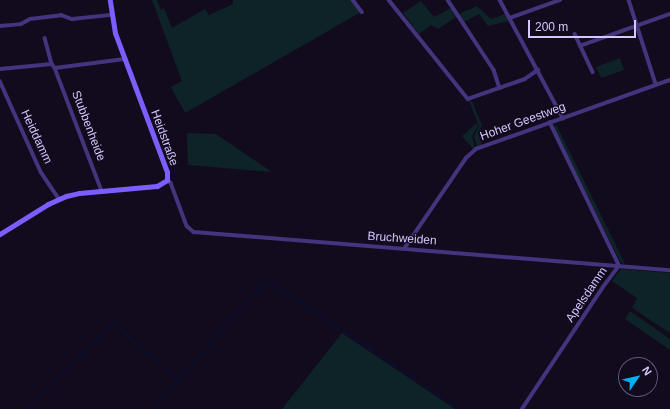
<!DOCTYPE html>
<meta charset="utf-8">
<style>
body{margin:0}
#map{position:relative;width:670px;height:409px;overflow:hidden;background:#110b1d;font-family:Arial,sans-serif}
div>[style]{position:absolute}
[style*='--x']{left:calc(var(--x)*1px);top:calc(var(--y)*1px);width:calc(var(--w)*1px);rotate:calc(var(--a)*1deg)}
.green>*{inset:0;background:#0e2327}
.stream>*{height:1px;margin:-0.5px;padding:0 0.5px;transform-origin:0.5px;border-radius:0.5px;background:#071139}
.street>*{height:3.5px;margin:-1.75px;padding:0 1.75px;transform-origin:1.75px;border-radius:1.75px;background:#43347d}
.secondary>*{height:5px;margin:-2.5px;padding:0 2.5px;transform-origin:2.5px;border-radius:2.5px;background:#7d5dff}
span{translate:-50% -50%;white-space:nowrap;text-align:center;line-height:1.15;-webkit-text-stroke:3px #110b1d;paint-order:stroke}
.street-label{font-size:12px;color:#d6c6ff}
.north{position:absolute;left:618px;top:357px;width:40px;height:40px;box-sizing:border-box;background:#110b1d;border:1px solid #605677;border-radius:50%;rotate:56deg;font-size:11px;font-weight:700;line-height:16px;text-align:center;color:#d6c6ff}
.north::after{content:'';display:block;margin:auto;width:14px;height:18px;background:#00b0f1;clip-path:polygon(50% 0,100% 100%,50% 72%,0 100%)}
.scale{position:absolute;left:528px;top:20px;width:108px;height:18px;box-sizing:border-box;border:2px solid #d6c6ff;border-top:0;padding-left:5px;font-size:12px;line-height:14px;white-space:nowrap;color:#d6c6ff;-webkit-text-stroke:3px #110b1d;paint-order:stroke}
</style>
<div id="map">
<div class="green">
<div style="clip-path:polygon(152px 0,157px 0,161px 10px,164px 8px,172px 28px,205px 9px,209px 15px,233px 4px,233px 0,352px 0,361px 12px,185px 113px,171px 87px,182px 81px)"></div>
<div style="clip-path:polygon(421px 1px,434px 17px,451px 8px,456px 17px,438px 29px,431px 25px,419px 34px,403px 13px)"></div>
<div style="clip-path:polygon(477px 6px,491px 19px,505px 14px,509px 21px,488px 26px,479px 14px,464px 22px,459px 14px)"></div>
<div style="clip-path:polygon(620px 58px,624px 70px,601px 78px,596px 67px)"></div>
<div style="clip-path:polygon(469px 101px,472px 101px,482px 125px,478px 133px,482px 145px,477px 147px,474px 136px,479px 126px)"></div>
<div style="clip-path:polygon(477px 123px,478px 126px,472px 136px,475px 148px,473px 149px,462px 136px)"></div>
<div style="clip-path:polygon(556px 124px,625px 264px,623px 264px,619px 259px,554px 129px)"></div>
<div style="clip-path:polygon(187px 133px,216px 134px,272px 172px,188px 165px)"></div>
<div style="clip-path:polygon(621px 269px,670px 273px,670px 333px,632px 308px,637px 298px,612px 281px)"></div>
<div style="clip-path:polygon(630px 311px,670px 339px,670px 350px,625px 319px)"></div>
<div style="clip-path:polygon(342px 333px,455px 409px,282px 409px)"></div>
</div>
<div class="stream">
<div style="--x:343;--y:331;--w:140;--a:33.9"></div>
<div style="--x:27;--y:409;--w:122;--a:-45.7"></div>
<div style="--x:112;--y:322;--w:88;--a:41.3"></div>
<div style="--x:178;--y:380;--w:133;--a:-49.3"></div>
<div style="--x:265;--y:279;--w:89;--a:33.5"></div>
<div style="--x:152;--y:409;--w:39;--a:-48"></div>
<div style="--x:518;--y:409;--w:3;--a:-45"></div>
<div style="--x:663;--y:409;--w:15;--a:-62"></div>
</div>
<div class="street">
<div style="--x:353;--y:0;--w:15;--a:53"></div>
<div style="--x:389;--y:0;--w:127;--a:51.4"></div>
<div style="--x:468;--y:99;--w:60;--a:-19.3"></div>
<div style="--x:525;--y:79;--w:16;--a:-35"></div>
<div style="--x:448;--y:0;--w:84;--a:56.7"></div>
<div style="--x:494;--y:70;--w:19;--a:72"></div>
<div style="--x:500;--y:0;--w:134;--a:61.9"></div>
<div style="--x:629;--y:0;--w:88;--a:72.2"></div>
<div style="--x:510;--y:18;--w:53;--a:-19.8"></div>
<div style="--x:0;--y:26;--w:21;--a:-5"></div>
<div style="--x:21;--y:24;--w:10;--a:-29"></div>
<div style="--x:30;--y:19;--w:31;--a:-7"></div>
<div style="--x:61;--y:15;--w:12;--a:20"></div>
<div style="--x:72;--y:19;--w:39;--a:-6"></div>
<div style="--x:575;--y:34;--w:42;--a:64.7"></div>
<div style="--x:45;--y:38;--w:27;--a:75"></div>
<div style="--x:52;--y:64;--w:5;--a:53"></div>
<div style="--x:55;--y:68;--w:70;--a:-7.4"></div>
<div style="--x:580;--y:46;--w:96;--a:-19.6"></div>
<div style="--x:55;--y:68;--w:132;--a:69.1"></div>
<div style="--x:0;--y:69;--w:52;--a:-5.5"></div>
<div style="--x:0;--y:81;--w:100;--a:65.7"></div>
<div style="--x:41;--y:172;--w:32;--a:56"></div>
<div style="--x:167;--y:180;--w:5;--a:37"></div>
<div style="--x:171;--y:183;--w:46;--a:69.6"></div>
<div style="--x:187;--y:226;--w:9;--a:41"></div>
<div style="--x:194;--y:232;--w:478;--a:4.6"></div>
<div style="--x:404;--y:249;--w:110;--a:-55.7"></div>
<div style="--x:466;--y:158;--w:13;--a:-42"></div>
<div style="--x:476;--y:149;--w:206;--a:-19.6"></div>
<div style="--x:522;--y:409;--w:146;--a:-56.4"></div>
<div style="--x:603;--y:287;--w:26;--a:-53"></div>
<div style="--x:619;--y:266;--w:159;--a:-115.8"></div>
</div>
<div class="secondary">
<div style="--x:0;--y:234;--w:57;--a:-32"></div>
<div style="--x:48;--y:204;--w:20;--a:-24"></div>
<div style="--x:66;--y:196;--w:13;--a:-13"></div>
<div style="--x:79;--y:193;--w:78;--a:-5.1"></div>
<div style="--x:157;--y:186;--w:12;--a:-31"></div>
<div style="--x:167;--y:180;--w:8;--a:-90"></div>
<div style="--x:167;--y:172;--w:148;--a:-110.5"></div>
<div style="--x:115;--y:33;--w:33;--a:-99"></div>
</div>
<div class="street-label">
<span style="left:523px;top:122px;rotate:-20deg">Hoher Geestweg</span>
<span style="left:88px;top:126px;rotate:69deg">Stubbenheide</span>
<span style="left:36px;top:137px;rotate:65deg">Heiddamm</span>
<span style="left:164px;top:138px;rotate:70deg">Heidstraße</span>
<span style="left:402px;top:239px;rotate:4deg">Bruchweiden</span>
<span style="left:587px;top:295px;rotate:-56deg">Apelsdamm</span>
</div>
<div class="north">N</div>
<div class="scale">200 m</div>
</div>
